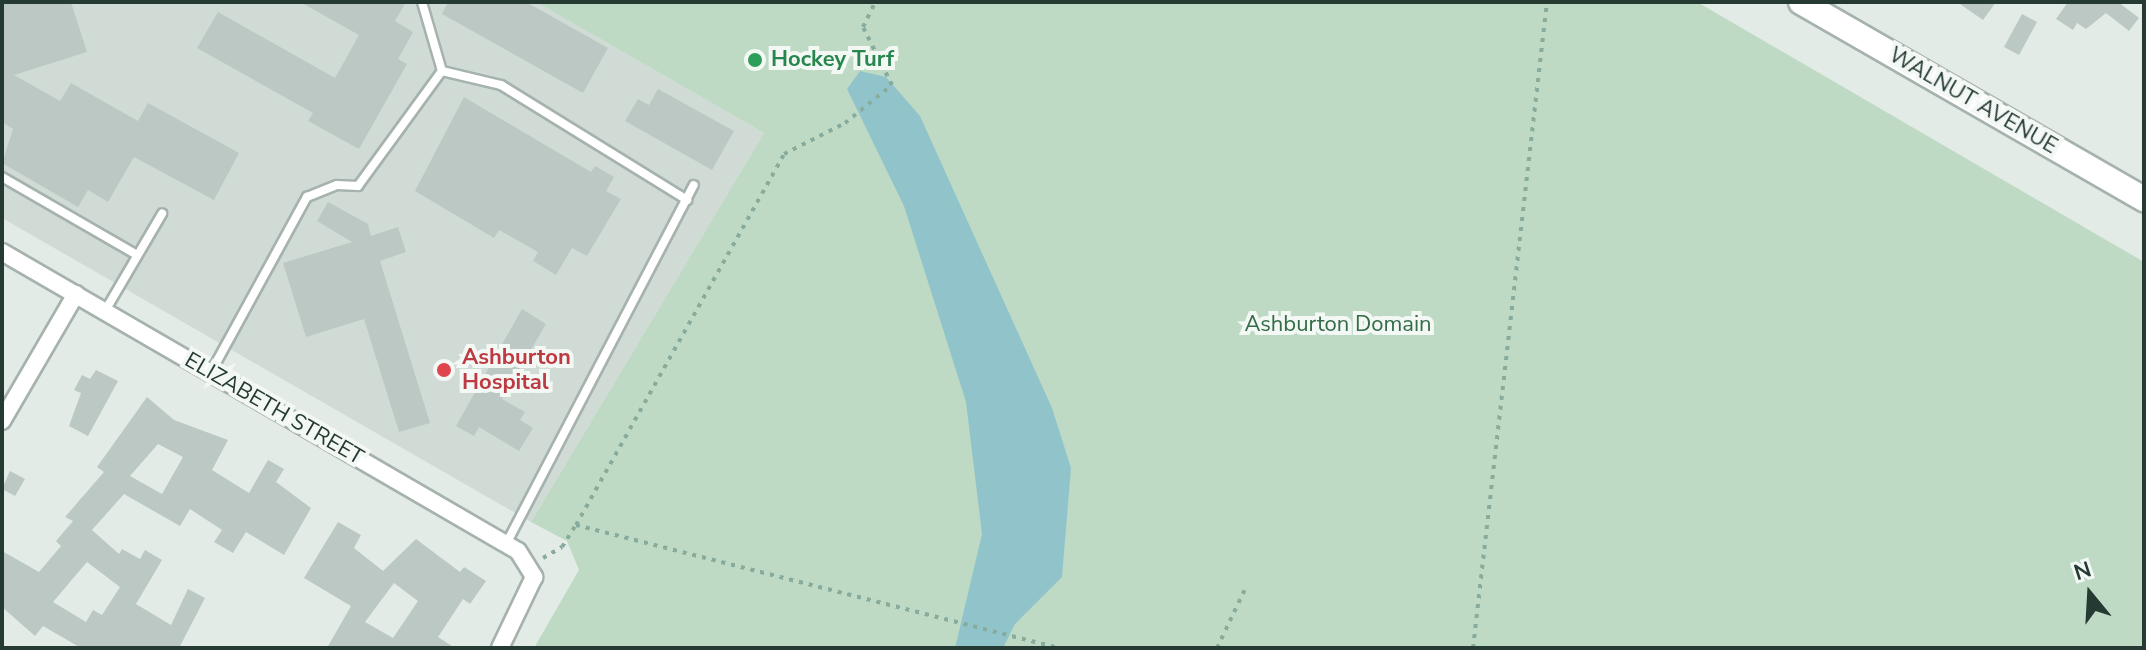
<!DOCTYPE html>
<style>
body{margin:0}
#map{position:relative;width:2146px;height:650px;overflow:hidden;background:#e3ebe7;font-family:"Nunito Sans",sans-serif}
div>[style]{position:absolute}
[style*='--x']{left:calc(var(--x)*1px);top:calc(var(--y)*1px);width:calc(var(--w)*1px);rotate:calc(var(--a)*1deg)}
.built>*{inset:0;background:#d1dbd6}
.green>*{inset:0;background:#bedac4}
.water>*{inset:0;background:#91c4ca}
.building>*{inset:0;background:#bbc8c3}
.path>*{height:4px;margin-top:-2px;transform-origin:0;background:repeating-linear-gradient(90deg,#87ab9d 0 4px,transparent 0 10px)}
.roads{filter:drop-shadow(2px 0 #a6b2ad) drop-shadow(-2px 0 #a6b2ad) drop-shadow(0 2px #a6b2ad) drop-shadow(0 -2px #a6b2ad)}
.lane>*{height:8px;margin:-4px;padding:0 4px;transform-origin:4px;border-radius:4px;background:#fff}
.street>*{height:16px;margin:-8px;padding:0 8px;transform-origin:8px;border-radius:8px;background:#fff}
.secondary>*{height:24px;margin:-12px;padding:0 12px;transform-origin:12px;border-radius:12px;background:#fff}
.dots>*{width:22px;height:22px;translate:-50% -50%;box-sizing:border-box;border:4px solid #f3f8f5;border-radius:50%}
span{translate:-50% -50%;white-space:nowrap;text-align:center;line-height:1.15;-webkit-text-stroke:8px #f3f8f5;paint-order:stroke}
.leisure-label{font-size:22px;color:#27864d;font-weight:700}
.left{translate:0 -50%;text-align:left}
.street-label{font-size:22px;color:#253a33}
.park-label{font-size:22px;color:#336c46}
.health-label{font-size:22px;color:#be3a42;font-weight:700}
.frame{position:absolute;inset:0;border:4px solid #253a33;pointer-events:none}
.north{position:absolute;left:2050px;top:554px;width:80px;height:80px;-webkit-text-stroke:6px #f3f8f5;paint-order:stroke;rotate:342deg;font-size:22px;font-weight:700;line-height:32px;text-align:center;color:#253a33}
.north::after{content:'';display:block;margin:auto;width:28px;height:36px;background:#253a33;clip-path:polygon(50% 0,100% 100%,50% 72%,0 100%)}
</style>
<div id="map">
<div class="built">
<div style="clip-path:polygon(2px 2px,536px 2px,764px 133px,531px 522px,2px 218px)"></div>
</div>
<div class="green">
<div style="clip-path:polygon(536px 2px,1697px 2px,2144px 262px,2144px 648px,534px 648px,579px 570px,567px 541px,531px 522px,764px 133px)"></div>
</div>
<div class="water">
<div style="clip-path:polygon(860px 71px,886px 77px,920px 116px,1052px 408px,1071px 468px,1062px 577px,1015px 624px,1003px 648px,955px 648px,982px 534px,966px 402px,904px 206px,847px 89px)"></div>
</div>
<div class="building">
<div style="clip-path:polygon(2px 2px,71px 2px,87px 52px,14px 75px,60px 101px,71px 83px,138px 121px,148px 103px,239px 153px,214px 200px,134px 157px,108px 202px,88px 190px,78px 207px,2px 163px,13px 129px,2px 122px)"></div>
<div style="clip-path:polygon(300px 2px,406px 2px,395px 21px,413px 32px,398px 59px,407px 64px,359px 149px,308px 121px,313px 113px,197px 48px,218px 12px,335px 78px,359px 35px)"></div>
<div style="clip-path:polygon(448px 2px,526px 2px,608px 48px,583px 93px,442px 14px)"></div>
<div style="clip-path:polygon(1957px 2px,1996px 2px,1983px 20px)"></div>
<div style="clip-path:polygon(2068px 2px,2118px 2px,2139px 18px,2129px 31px,2106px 13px,2086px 29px,2077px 23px,2073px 30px,2056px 19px)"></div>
<div style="clip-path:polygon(2022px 14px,2037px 22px,2019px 55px,2004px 47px)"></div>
<div style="clip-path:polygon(658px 89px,734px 131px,712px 170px,625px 121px,638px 99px,649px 105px)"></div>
<div style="clip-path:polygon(464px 97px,591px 172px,595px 166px,614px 177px,606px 191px,621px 199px,587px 256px,572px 248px,556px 275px,533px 261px,538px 252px,499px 230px,494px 238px,415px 191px)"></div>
<div style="clip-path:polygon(328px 202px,368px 224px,371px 236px,398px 227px,406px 252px,380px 261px,430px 423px,399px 432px,364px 319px,306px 337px,283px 263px,352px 242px,317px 221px)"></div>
<div style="clip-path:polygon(522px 309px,546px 324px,502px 399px,525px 412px,520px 420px,533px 428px,519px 451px,479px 427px,474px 436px,456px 426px)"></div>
<div style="clip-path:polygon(96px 370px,118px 381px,88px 436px,69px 426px,81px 393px,74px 390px,82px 375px,90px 379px)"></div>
<div style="clip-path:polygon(evenodd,147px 397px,174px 420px,228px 440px,212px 470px,249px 493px,268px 460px,284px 469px,276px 482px,311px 508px,284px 555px,246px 532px,233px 553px,214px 542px,222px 530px,190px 509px,180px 526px,124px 494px,92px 530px,119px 554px,122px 549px,140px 559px,145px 550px,162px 560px,136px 604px,171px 625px,188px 589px,205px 598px,179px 648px,81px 648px,43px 626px,35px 636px,2px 607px,2px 551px,39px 572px,61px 546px,56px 541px,73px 521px,65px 517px,104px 472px,97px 467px,147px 397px,158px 444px,183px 457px,162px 494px,130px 476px,158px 444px,147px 397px,87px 562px,120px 587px,102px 615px,93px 610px,86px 622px,53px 602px,87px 562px)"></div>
<div style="clip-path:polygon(10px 471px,25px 479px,15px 496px,2px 489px)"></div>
<div style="clip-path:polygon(evenodd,338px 522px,361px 535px,354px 548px,383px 571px,416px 539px,460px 572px,464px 567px,486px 581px,470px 604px,463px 599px,438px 637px,455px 648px,327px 648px,351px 606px,304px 578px,338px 522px,394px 583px,418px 601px,393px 638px,365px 622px,394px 583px)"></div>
</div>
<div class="path">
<div style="--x:576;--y:525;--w:425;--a:-60.7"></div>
<div style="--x:784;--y:154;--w:68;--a:-26.9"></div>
<div style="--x:845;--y:123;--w:60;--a:-39"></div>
<div style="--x:892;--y:85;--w:65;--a:-116.6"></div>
<div style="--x:863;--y:27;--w:28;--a:-64"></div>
<div style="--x:543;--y:558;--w:22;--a:-30"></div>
<div style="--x:562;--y:547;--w:26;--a:-58"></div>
<div style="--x:576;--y:525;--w:497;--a:14.3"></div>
<div style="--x:1217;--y:648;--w:65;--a:-64.6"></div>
<div style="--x:1473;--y:648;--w:650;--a:-83.47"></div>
</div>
<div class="roads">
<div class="lane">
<div style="--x:442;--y:71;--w:61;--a:13.3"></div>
<div style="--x:501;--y:85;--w:219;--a:31.7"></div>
<div style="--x:2;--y:177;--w:156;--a:30"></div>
<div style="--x:105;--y:311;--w:113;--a:-59.6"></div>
<div style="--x:211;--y:372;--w:200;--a:-61.3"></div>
<div style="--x:307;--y:197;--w:32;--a:-22"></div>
<div style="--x:337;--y:185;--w:21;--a:3"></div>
<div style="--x:358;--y:186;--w:142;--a:-53.9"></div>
<div style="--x:442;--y:71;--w:72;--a:-106.2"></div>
<div style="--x:506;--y:544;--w:405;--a:-62.4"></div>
</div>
<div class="street">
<div style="--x:2;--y:252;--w:596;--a:30.09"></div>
<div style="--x:518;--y:551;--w:31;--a:58"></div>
<div style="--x:534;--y:577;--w:79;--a:115.6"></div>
<div style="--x:2;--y:421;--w:147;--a:-59.8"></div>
</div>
<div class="secondary">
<div style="--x:1801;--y:2;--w:396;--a:29.9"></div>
</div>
</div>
<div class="dots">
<div style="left:755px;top:60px;background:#2e9e5b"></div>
<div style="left:444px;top:370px;background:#e0444e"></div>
</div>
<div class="leisure-label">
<span class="left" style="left:771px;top:60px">Hockey Turf</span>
</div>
<div class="street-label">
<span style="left:1973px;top:101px;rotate:30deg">WALNUT AVENUE</span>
<span style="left:274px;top:409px;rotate:30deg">ELIZABETH STREET</span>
</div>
<div class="park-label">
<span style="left:1338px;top:325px">Ashburton Domain</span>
</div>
<div class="health-label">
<span class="left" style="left:462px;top:370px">Ashburton<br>Hospital</span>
</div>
<div class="frame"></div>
<div class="north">N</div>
</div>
